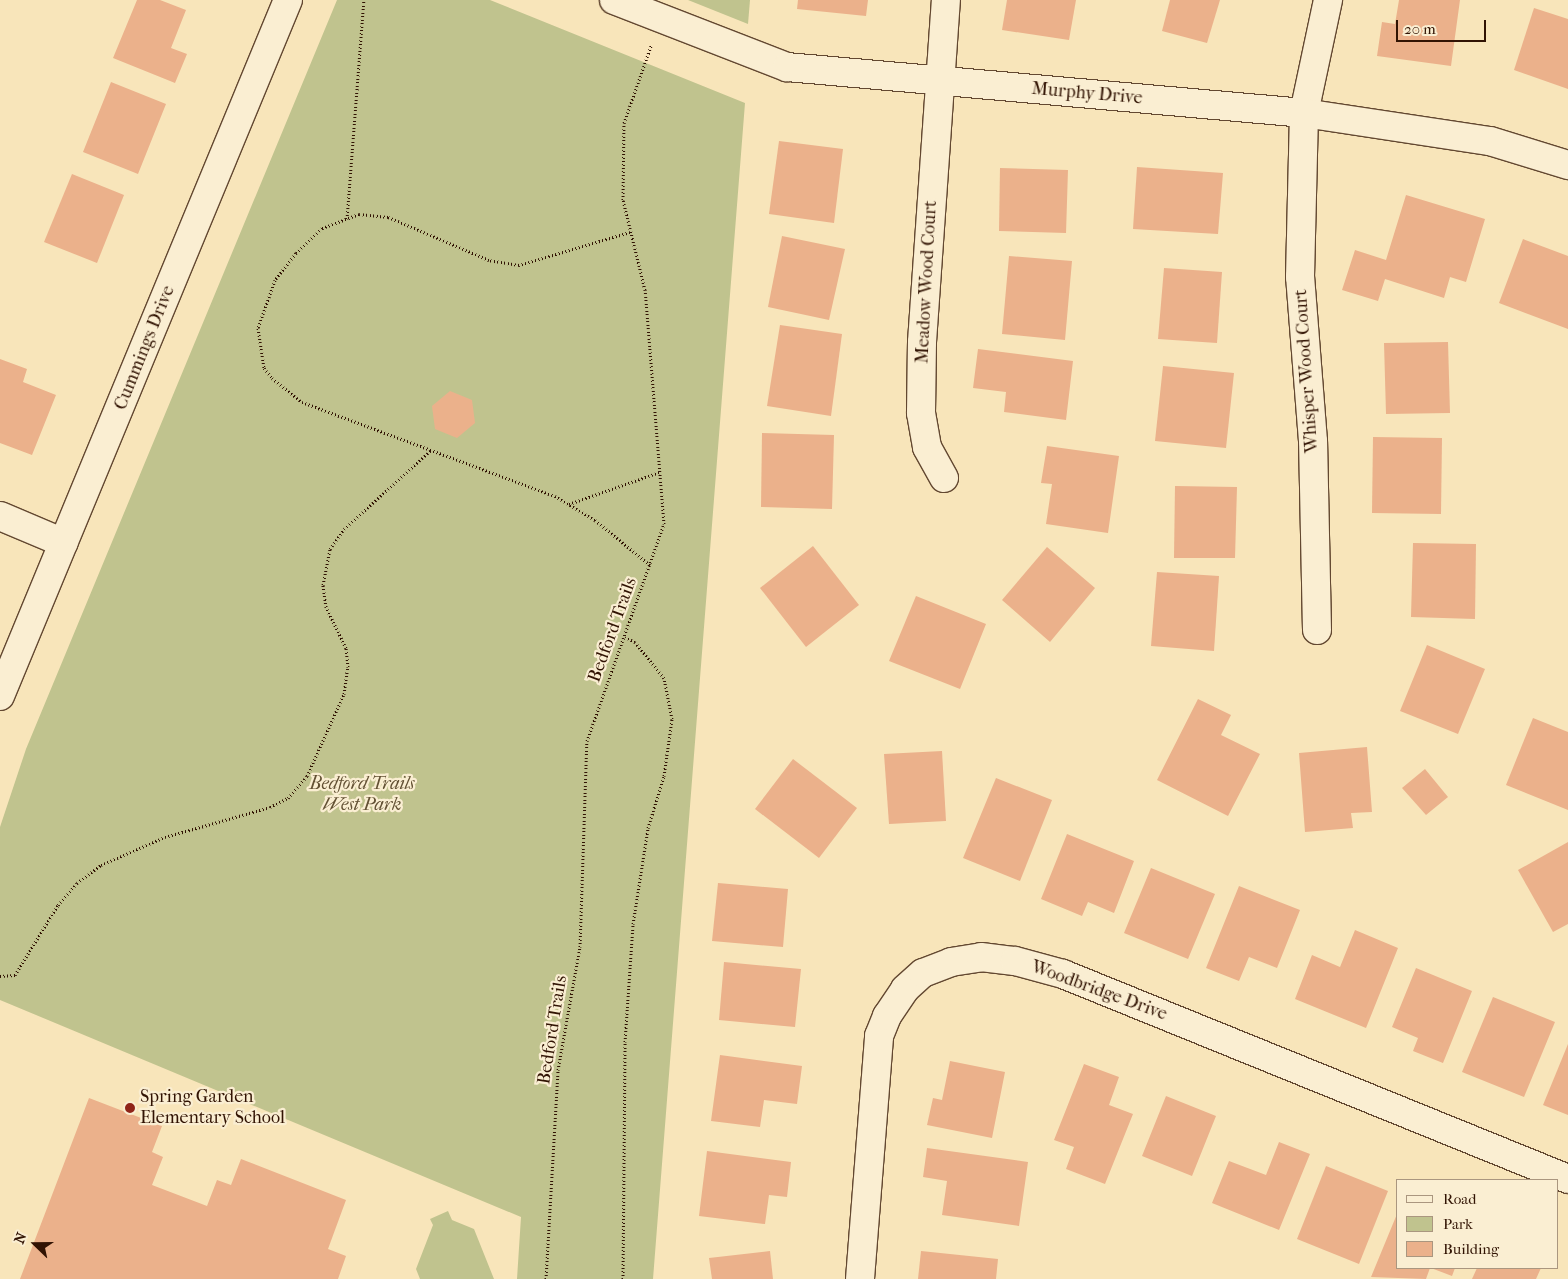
<!DOCTYPE html>
<style>
body{margin:0}
#map{position:relative;width:1568px;height:1279px;overflow:hidden;background:#f8e5ba;font-family:"IM FELL French Canon",serif}
div>[style]{position:absolute}
[style*='--x']{left:calc(var(--x)*1px);top:calc(var(--y)*1px);width:calc(var(--w)*1px);rotate:calc(var(--a)*1deg)}
.green>*{inset:0;background:#c0c38e}
.building>*{inset:0;background:#ebb18b}
.path>*{height:3px;margin-top:-1.5px;transform-origin:0;background:repeating-linear-gradient(90deg,#311303 0 1px,transparent 0 3.5px)}
.roads{filter:drop-shadow(1px 0 #634831) drop-shadow(-1px 0 #634831) drop-shadow(0 1px #634831) drop-shadow(0 -1px #634831)}
.minor>*{height:28px;margin:-14px;padding:0 14px;transform-origin:14px;border-radius:14px;background:#faeed2}
.tertiary>*{height:28px;margin:-14px;padding:0 14px;transform-origin:14px;border-radius:14px;background:#faeed2}
.dots>*{width:14px;height:14px;translate:-50% -50%;box-sizing:border-box;border:2px solid #faeed2;border-radius:50%}
span{translate:-50% -50%;white-space:nowrap;text-align:center;line-height:1.15;-webkit-text-stroke:4.5px #faeed2;paint-order:stroke}
.street-label{font-size:18px;color:#311303}
.park-label{font-size:18px;color:#635134;font-style:italic}
.poi-label{font-size:18px;color:#311303}
.left{translate:0 -50%;text-align:left}
.legend{position:absolute;left:1396px;top:1179px;width:162px;height:90px;box-sizing:border-box;background:#faeed2;border:1px solid #aa967f;margin:0;padding:6px 9px;list-style:none;font-size:15px;color:#311303}
.legend li{display:flex;align-items:center;gap:10px;height:25px}
.legend b{width:25px;border:1px solid #aa967f}
.north{position:absolute;left:10px;top:1219px;width:50px;height:50px;-webkit-text-stroke:4px #faeed2;paint-order:stroke;rotate:292deg;font-size:14px;font-weight:700;line-height:20px;text-align:center;color:#311303}
.north::after{content:'';display:block;margin:auto;width:18px;height:22px;background:#311303;clip-path:polygon(50% 0,100% 100%,50% 72%,0 100%)}
.scale{position:absolute;left:1396px;top:20px;width:90px;height:22px;box-sizing:border-box;border:2px solid #311303;border-top:0;padding-left:6px;font-size:15px;line-height:18px;white-space:nowrap;color:#311303;-webkit-text-stroke:4px #faeed2;paint-order:stroke}
</style>
<div id="map">
<div class="green">
<div style="clip-path:polygon(337px 0,490px 0,745px 103px,653px 1279px,517px 1279px,521px 1217px,0 1000px,0 827px,26px 749px)"></div>
<div style="clip-path:polygon(688px 0,750px 0,748px 24px)"></div>
<div style="clip-path:polygon(448px 1211px,452px 1220px,474px 1229px,494px 1279px,420px 1279px,416px 1269px,433px 1225px,430px 1219px)"></div>
</div>
<div class="building">
<div style="clip-path:polygon(137px 0,160px 0,186px 10px,171px 48px,187px 54px,175px 83px,113px 58px)"></div>
<div style="clip-path:polygon(798px 0,868px 0,866px 16px,797px 9px)"></div>
<div style="clip-path:polygon(1007px 0,1076px 0,1069px 40px,1002px 30px)"></div>
<div style="clip-path:polygon(1170px 0,1220px 0,1207px 43px,1162px 31px)"></div>
<div style="clip-path:polygon(1399px 0,1460px 0,1451px 66px,1377px 56px,1382px 22px,1395px 24px)"></div>
<div style="clip-path:polygon(1534px 8px,1568px 19px,1568px 89px,1514px 70px)"></div>
<div style="clip-path:polygon(111px 82px,166px 104px,138px 174px,83px 152px)"></div>
<div style="clip-path:polygon(779px 141px,843px 149px,834px 223px,769px 214px)"></div>
<div style="clip-path:polygon(1137px 167px,1223px 173px,1218px 234px,1133px 229px)"></div>
<div style="clip-path:polygon(1000px 168px,1068px 170px,1066px 233px,999px 231px)"></div>
<div style="clip-path:polygon(72px 174px,124px 195px,97px 263px,44px 242px)"></div>
<div style="clip-path:polygon(1406px 195px,1485px 219px,1466px 282px,1450px 277px,1444px 298px,1385px 279px,1378px 301px,1342px 290px,1355px 250px,1386px 260px)"></div>
<div style="clip-path:polygon(782px 236px,845px 249px,829px 320px,768px 307px)"></div>
<div style="clip-path:polygon(1523px 239px,1568px 256px,1568px 329px,1499px 303px)"></div>
<div style="clip-path:polygon(1009px 256px,1072px 261px,1065px 340px,1002px 334px)"></div>
<div style="clip-path:polygon(1164px 268px,1222px 272px,1217px 343px,1158px 339px)"></div>
<div style="clip-path:polygon(780px 325px,842px 334px,831px 416px,767px 406px)"></div>
<div style="clip-path:polygon(1448px 342px,1450px 413px,1386px 414px,1384px 343px)"></div>
<div style="clip-path:polygon(978px 349px,1073px 361px,1066px 420px,1004px 412px,1006px 392px,973px 388px)"></div>
<div style="clip-path:polygon(0 359px,27px 369px,23px 382px,56px 395px,32px 455px,0 443px)"></div>
<div style="clip-path:polygon(1163px 366px,1234px 373px,1226px 448px,1155px 441px)"></div>
<div style="clip-path:polygon(450px 391px,472px 400px,475px 423px,457px 438px,435px 429px,432px 406px)"></div>
<div style="clip-path:polygon(762px 433px,834px 435px,832px 509px,761px 507px)"></div>
<div style="clip-path:polygon(1373px 437px,1442px 438px,1441px 514px,1372px 513px)"></div>
<div style="clip-path:polygon(1047px 446px,1119px 456px,1108px 533px,1046px 524px,1052px 484px,1041px 483px)"></div>
<div style="clip-path:polygon(1175px 486px,1237px 487px,1235px 558px,1174px 558px)"></div>
<div style="clip-path:polygon(1413px 543px,1476px 544px,1475px 619px,1411px 617px)"></div>
<div style="clip-path:polygon(813px 546px,859px 605px,806px 647px,760px 588px)"></div>
<div style="clip-path:polygon(1047px 547px,1095px 588px,1050px 642px,1002px 600px)"></div>
<div style="clip-path:polygon(1157px 572px,1219px 576px,1214px 651px,1151px 646px)"></div>
<div style="clip-path:polygon(916px 596px,986px 624px,960px 689px,889px 661px)"></div>
<div style="clip-path:polygon(1427px 645px,1485px 669px,1458px 734px,1400px 711px)"></div>
<div style="clip-path:polygon(1198px 699px,1231px 715px,1221px 735px,1260px 754px,1228px 816px,1157px 780px)"></div>
<div style="clip-path:polygon(1533px 718px,1568px 732px,1568px 810px,1506px 785px)"></div>
<div style="clip-path:polygon(1367px 747px,1372px 812px,1351px 813px,1353px 828px,1305px 832px,1299px 753px)"></div>
<div style="clip-path:polygon(942px 751px,946px 821px,889px 824px,884px 754px)"></div>
<div style="clip-path:polygon(793px 759px,857px 808px,819px 858px,755px 809px)"></div>
<div style="clip-path:polygon(1425px 769px,1448px 797px,1426px 815px,1402px 788px)"></div>
<div style="clip-path:polygon(996px 778px,1052px 800px,1020px 881px,963px 858px)"></div>
<div style="clip-path:polygon(1067px 834px,1134px 861px,1114px 913px,1088px 902px,1082px 916px,1041px 899px)"></div>
<div style="clip-path:polygon(1568px 842px,1568px 924px,1553px 932px,1518px 870px)"></div>
<div style="clip-path:polygon(1151px 868px,1215px 894px,1188px 959px,1124px 933px)"></div>
<div style="clip-path:polygon(718px 883px,788px 889px,783px 947px,712px 941px)"></div>
<div style="clip-path:polygon(1239px 886px,1300px 910px,1277px 968px,1249px 957px,1239px 981px,1206px 968px)"></div>
<div style="clip-path:polygon(1355px 930px,1398px 948px,1366px 1028px,1295px 999px,1312px 955px,1340px 967px)"></div>
<div style="clip-path:polygon(724px 962px,801px 969px,795px 1027px,719px 1020px)"></div>
<div style="clip-path:polygon(1416px 968px,1472px 991px,1443px 1063px,1413px 1051px,1418px 1038px,1392px 1027px)"></div>
<div style="clip-path:polygon(1493px 997px,1555px 1022px,1524px 1097px,1462px 1072px)"></div>
<div style="clip-path:polygon(1568px 1044px,1568px 1115px,1543px 1105px)"></div>
<div style="clip-path:polygon(720px 1055px,802px 1066px,797px 1104px,764px 1100px,760px 1127px,711px 1121px)"></div>
<div style="clip-path:polygon(950px 1061px,1005px 1072px,992px 1138px,927px 1125px,933px 1098px,942px 1100px)"></div>
<div style="clip-path:polygon(1084px 1064px,1119px 1077px,1109px 1105px,1133px 1114px,1105px 1184px,1066px 1169px,1074px 1147px,1054px 1140px)"></div>
<div style="clip-path:polygon(1166px 1096px,1216px 1116px,1192px 1176px,1142px 1156px)"></div>
<div style="clip-path:polygon(89px 1098px,162px 1126px,152px 1152px,163px 1157px,152px 1185px,207px 1206px,217px 1180px,231px 1185px,241px 1159px,346px 1200px,328px 1249px,346px 1256px,338px 1279px,20px 1279px)"></div>
<div style="clip-path:polygon(1279px 1142px,1310px 1154px,1279px 1230px,1212px 1203px,1229px 1161px,1266px 1175px)"></div>
<div style="clip-path:polygon(927px 1148px,1028px 1162px,1019px 1226px,942px 1215px,947px 1181px,923px 1177px)"></div>
<div style="clip-path:polygon(707px 1151px,791px 1162px,787px 1197px,769px 1195px,765px 1224px,699px 1216px)"></div>
<div style="clip-path:polygon(1326px 1166px,1388px 1191px,1359px 1264px,1297px 1239px)"></div>
<div style="clip-path:polygon(1397px 1214px,1397px 1268px,1430px 1268px,1426px 1279px,1371px 1277px)"></div>
<div style="clip-path:polygon(770px 1251px,773px 1279px,712px 1279px,709px 1258px)"></div>
<div style="clip-path:polygon(921px 1251px,998px 1259px,996px 1279px,918px 1279px)"></div>
<div style="clip-path:polygon(1431px 1268px,1455px 1268px,1452px 1276px)"></div>
<div style="clip-path:polygon(1477px 1268px,1541px 1268px,1536px 1279px,1472px 1279px)"></div>
</div>
<div class="path">
<div style="--x:347;--y:219;--w:220;--a:-85.6"></div>
<div style="--x:630;--y:232;--w:116;--a:163.4"></div>
<div style="--x:519;--y:265;--w:30;--a:-171"></div>
<div style="--x:489;--y:260;--w:110;--a:-156.9"></div>
<div style="--x:388;--y:217;--w:29;--a:-174"></div>
<div style="--x:359;--y:214;--w:40;--a:159"></div>
<div style="--x:322;--y:228;--w:36;--a:136"></div>
<div style="--x:296;--y:253;--w:34;--a:128"></div>
<div style="--x:275;--y:280;--w:51;--a:109.5"></div>
<div style="--x:258;--y:328;--w:40;--a:81.5"></div>
<div style="--x:264;--y:368;--w:13;--a:51"></div>
<div style="--x:272;--y:378;--w:38;--a:39"></div>
<div style="--x:302;--y:402;--w:270;--a:20.4"></div>
<div style="--x:555;--y:496;--w:47;--a:31"></div>
<div style="--x:595;--y:520;--w:71;--a:39.3"></div>
<div style="--x:569;--y:504;--w:96;--a:-19.4"></div>
<div style="--x:0;--y:976;--w:15;--a:-4"></div>
<div style="--x:15;--y:975;--w:82;--a:-58.4"></div>
<div style="--x:58;--y:905;--w:29;--a:-49"></div>
<div style="--x:77;--y:883;--w:30;--a:-37"></div>
<div style="--x:101;--y:865;--w:70;--a:-23.6"></div>
<div style="--x:165;--y:837;--w:109;--a:-15.9"></div>
<div style="--x:270;--y:807;--w:20;--a:-27"></div>
<div style="--x:288;--y:798;--w:29;--a:-49"></div>
<div style="--x:307;--y:776;--w:90;--a:-65.7"></div>
<div style="--x:344;--y:694;--w:27;--a:-82"></div>
<div style="--x:348;--y:667;--w:19;--a:-96"></div>
<div style="--x:346;--y:648;--w:46;--a:-116"></div>
<div style="--x:326;--y:607;--w:22;--a:-98"></div>
<div style="--x:323;--y:585;--w:37;--a:-79"></div>
<div style="--x:330;--y:549;--w:24;--a:-55"></div>
<div style="--x:344;--y:529;--w:118;--a:-42.2"></div>
<div style="--x:546;--y:1279;--w:209;--a:-86.7"></div>
<div style="--x:558;--y:1070;--w:125;--a:-79.9"></div>
<div style="--x:580;--y:947;--w:206;--a:-88.1"></div>
<div style="--x:587;--y:741;--w:230;--a:-70.5"></div>
<div style="--x:664;--y:524;--w:235;--a:-94.6"></div>
<div style="--x:645;--y:290;--w:93;--a:-103.7"></div>
<div style="--x:623;--y:200;--w:77;--a:-89.3"></div>
<div style="--x:624;--y:123;--w:82;--a:-70.7"></div>
<div style="--x:623;--y:1279;--w:237;--a:-89.5"></div>
<div style="--x:625;--y:1042;--w:118;--a:-86.1"></div>
<div style="--x:633;--y:924;--w:97;--a:-81.1"></div>
<div style="--x:648;--y:828;--w:54;--a:-72.9"></div>
<div style="--x:664;--y:776;--w:58;--a:-82"></div>
<div style="--x:672;--y:719;--w:42;--a:-101"></div>
<div style="--x:664;--y:678;--w:46;--a:-128.9"></div>
<div style="--x:635;--y:642;--w:11;--a:-153"></div>
</div>
<div class="roads">
<div class="minor">
<div style="--x:944;--y:478;--w:35;--a:-119"></div>
<div style="--x:927;--y:447;--w:35;--a:-100"></div>
<div style="--x:921;--y:413;--w:71;--a:-89.2"></div>
<div style="--x:922;--y:342;--w:343;--a:-86"></div>
<div style="--x:0;--y:516;--w:69;--a:22.9"></div>
<div style="--x:1317;--y:630;--w:189;--a:-91.2"></div>
<div style="--x:1313;--y:441;--w:165;--a:-94.5"></div>
<div style="--x:1300;--y:277;--w:164;--a:-88.6"></div>
<div style="--x:1304;--y:113;--w:116;--a:-78"></div>
<div style="--x:860;--y:1279;--w:244;--a:-85.5"></div>
<div style="--x:879;--y:1036;--w:22;--a:-68"></div>
<div style="--x:887;--y:1016;--w:32;--a:-56"></div>
<div style="--x:905;--y:989;--w:24;--a:-42"></div>
<div style="--x:923;--y:973;--w:30;--a:-21"></div>
<div style="--x:951;--y:962;--w:30;--a:-9"></div>
<div style="--x:981;--y:957;--w:34;--a:7"></div>
<div style="--x:1015;--y:961;--w:50;--a:15.2"></div>
<div style="--x:1063;--y:974;--w:545;--a:22.09"></div>
</div>
<div class="tertiary">
<div style="--x:614;--y:0;--w:186;--a:21.2"></div>
<div style="--x:787;--y:67;--w:519;--a:5.08"></div>
<div style="--x:1304;--y:113;--w:188;--a:8.6"></div>
<div style="--x:1490;--y:141;--w:82;--a:17.1"></div>
<div style="--x:0;--y:696;--w:753;--a:-67.52"></div>
</div>
</div>
<div class="dots">
<div style="left:130px;top:1108px;background:#8f2418"></div>
</div>
<div class="street-label">
<span style="left:1087px;top:94px;rotate:5deg">Murphy Drive</span>
<span style="left:927px;top:282px;rotate:-87deg">Meadow Wood Court</span>
<span style="left:145px;top:348px;rotate:-68deg">Cummings Drive</span>
<span style="left:1307px;top:371px;rotate:-94deg">Whisper Wood Court</span>
<span style="left:613px;top:630px;rotate:-70deg">Bedford Trails</span>
<span style="left:1099px;top:991px;rotate:20deg">Woodbridge Drive</span>
<span style="left:553px;top:1030px;rotate:-81deg">Bedford Trails</span>
</div>
<div class="park-label">
<span style="left:362px;top:795px">Bedford Trails<br>West Park</span>
</div>
<div class="poi-label">
<span class="left" style="left:140px;top:1108px">Spring Garden<br>Elementary School</span>
</div>
<ul class="legend">
<li><b style="height:6px;background:#faeed2"></b>Road</li>
<li><b style="height:14px;background:#c0c38e"></b>Park</li>
<li><b style="height:14px;background:#ebb18b"></b>Building</li>
</ul>
<div class="north">N</div>
<div class="scale">20 m</div>
</div>
